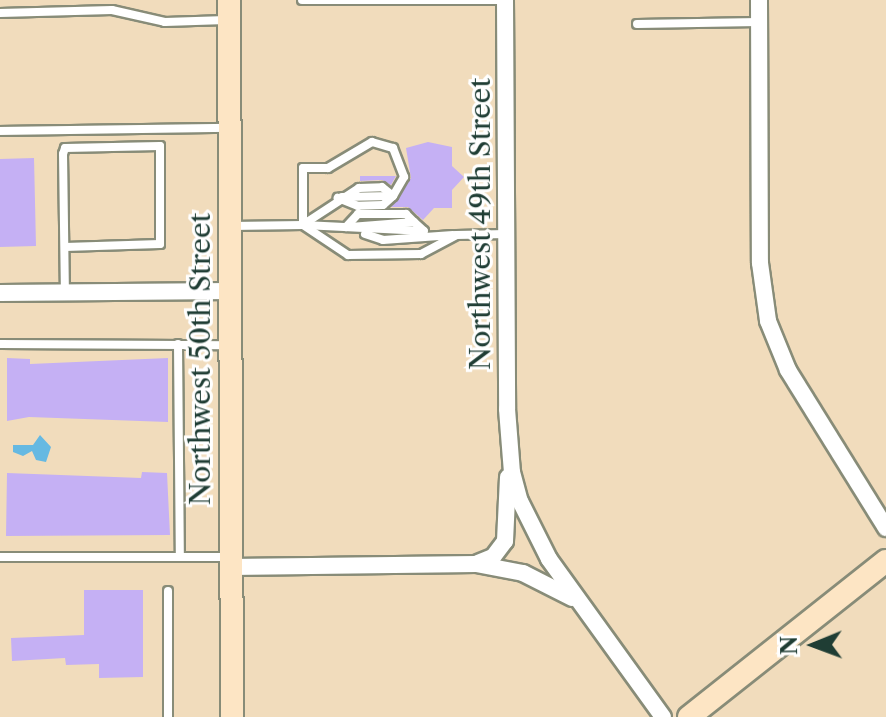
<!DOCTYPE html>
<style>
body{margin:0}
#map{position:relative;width:886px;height:717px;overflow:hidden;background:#f1dcbc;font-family:"Libre Caslon Text",serif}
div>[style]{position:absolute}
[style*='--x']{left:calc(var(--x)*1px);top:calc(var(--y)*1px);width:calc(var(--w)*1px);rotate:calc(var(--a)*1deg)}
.water>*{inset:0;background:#66b9e2}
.building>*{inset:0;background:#c5b0f4}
.roads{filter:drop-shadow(2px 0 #888c78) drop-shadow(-2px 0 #888c78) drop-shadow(0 2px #888c78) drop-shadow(0 -2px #888c78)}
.lane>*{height:8px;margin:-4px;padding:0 4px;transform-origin:4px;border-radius:4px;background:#fff}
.street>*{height:16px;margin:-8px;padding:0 8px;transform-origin:8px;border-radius:8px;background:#fff}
.secondary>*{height:22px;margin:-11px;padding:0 11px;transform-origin:11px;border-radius:11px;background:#fde5c4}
span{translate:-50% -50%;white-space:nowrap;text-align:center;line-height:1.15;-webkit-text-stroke:6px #fff;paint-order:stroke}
.street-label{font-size:28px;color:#1f3d34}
.north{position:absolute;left:774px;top:605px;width:80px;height:80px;-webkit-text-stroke:6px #fff;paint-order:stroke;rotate:269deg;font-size:22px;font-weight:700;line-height:32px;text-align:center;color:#1f3d34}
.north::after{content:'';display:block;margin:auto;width:28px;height:36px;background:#1f3d34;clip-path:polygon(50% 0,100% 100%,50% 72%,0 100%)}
</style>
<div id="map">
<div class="water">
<div style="clip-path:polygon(40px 435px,51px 447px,46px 462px,36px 460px,32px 451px,23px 456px,13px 452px,13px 445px,33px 445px)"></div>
</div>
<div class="building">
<div style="clip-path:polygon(428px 142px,452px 147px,452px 166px,464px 177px,452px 190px,452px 208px,434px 208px,423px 220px,408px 207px,391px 207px,411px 178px,406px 148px)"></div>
<div style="clip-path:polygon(34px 158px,36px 246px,0 247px,0 159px)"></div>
<div style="clip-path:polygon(360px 176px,396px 176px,391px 185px,382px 180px,360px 181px)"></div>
<div style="clip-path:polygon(7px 358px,30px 359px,30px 364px,168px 358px,168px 422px,29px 417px,7px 421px)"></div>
<div style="clip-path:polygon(142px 472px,167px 473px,170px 535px,6px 536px,7px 473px,141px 478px)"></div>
<div style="clip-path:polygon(84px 590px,143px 590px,143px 677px,99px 678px,99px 664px,66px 665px,65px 658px,12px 661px,11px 638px,84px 635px)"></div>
</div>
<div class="roads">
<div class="lane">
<div style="--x:302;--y:0;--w:196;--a:0"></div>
<div style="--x:0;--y:13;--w:112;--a:-1.5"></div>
<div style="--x:112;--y:10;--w:54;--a:12.8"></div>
<div style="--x:165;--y:22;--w:61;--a:-1.9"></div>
<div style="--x:637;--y:24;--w:122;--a:-0.9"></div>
<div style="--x:0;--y:131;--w:228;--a:-0.8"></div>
<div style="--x:342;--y:197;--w:50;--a:-1.1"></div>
<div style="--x:304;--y:224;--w:66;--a:-33.2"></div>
<div style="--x:359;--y:188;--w:23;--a:-2"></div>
<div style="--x:382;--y:187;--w:14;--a:39"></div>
<div style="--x:303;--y:225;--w:54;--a:33.7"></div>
<div style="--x:348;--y:255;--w:73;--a:-0.8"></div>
<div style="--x:421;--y:254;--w:40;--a:-28"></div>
<div style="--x:456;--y:235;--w:51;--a:-1.1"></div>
<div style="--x:304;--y:225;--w:120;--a:2.9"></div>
<div style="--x:231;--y:226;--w:72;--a:-0.8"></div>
<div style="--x:303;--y:225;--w:57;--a:-90"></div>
<div style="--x:303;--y:168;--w:25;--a:0"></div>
<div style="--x:328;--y:168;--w:51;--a:-30.6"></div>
<div style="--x:372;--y:142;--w:22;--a:16"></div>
<div style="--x:393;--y:148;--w:31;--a:69"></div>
<div style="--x:404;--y:177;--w:22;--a:120"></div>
<div style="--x:393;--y:196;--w:13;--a:138"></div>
<div style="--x:383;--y:205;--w:25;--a:178"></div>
<div style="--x:358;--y:206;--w:22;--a:-158"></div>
<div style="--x:346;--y:227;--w:18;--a:-47"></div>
<div style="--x:358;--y:214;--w:48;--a:0"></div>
<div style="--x:406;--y:214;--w:11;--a:45"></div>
<div style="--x:350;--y:227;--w:64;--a:-4.5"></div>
<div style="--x:414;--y:222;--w:13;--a:42"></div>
<div style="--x:365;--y:234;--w:19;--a:18"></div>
<div style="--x:383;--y:240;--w:70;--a:-4.1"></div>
<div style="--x:65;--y:247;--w:95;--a:-1.8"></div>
<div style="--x:160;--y:244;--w:98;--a:-90"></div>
<div style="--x:160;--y:146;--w:95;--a:178.8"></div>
<div style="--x:65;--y:148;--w:6;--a:108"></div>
<div style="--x:63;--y:154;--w:138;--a:89.2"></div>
<div style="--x:0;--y:344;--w:229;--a:0.3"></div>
<div style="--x:178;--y:344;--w:213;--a:89.5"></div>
<div style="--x:0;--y:557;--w:230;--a:0"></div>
<div style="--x:168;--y:717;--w:126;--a:-90"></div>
</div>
<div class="street">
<div style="--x:505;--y:0;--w:409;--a:89.7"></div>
<div style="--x:507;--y:409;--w:63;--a:85.5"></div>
<div style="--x:512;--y:472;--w:30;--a:75"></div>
<div style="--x:520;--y:501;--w:65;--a:63.4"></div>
<div style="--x:549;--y:559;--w:195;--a:54.2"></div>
<div style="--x:759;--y:0;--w:263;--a:89.8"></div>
<div style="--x:760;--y:263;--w:59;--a:82.1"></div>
<div style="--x:768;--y:321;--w:53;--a:67.8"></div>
<div style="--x:788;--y:370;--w:186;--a:58.2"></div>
<div style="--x:0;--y:293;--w:230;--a:-0.5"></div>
<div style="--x:478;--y:563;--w:16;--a:-22"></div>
<div style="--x:493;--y:557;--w:20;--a:-53"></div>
<div style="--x:505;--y:541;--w:64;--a:-87.3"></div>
<div style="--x:230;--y:567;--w:246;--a:-0.7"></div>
<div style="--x:476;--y:564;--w:48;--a:10.8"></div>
<div style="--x:523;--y:573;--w:55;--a:27"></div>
</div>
<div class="secondary">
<div style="--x:229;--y:0;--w:717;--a:89.76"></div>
<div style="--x:689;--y:717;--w:251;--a:-38.4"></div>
</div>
</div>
<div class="street-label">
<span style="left:480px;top:224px;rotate:-90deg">Northwest 49th Street</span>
<span style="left:200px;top:359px;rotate:-90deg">Northwest 50th Street</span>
</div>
<div class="north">N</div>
</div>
